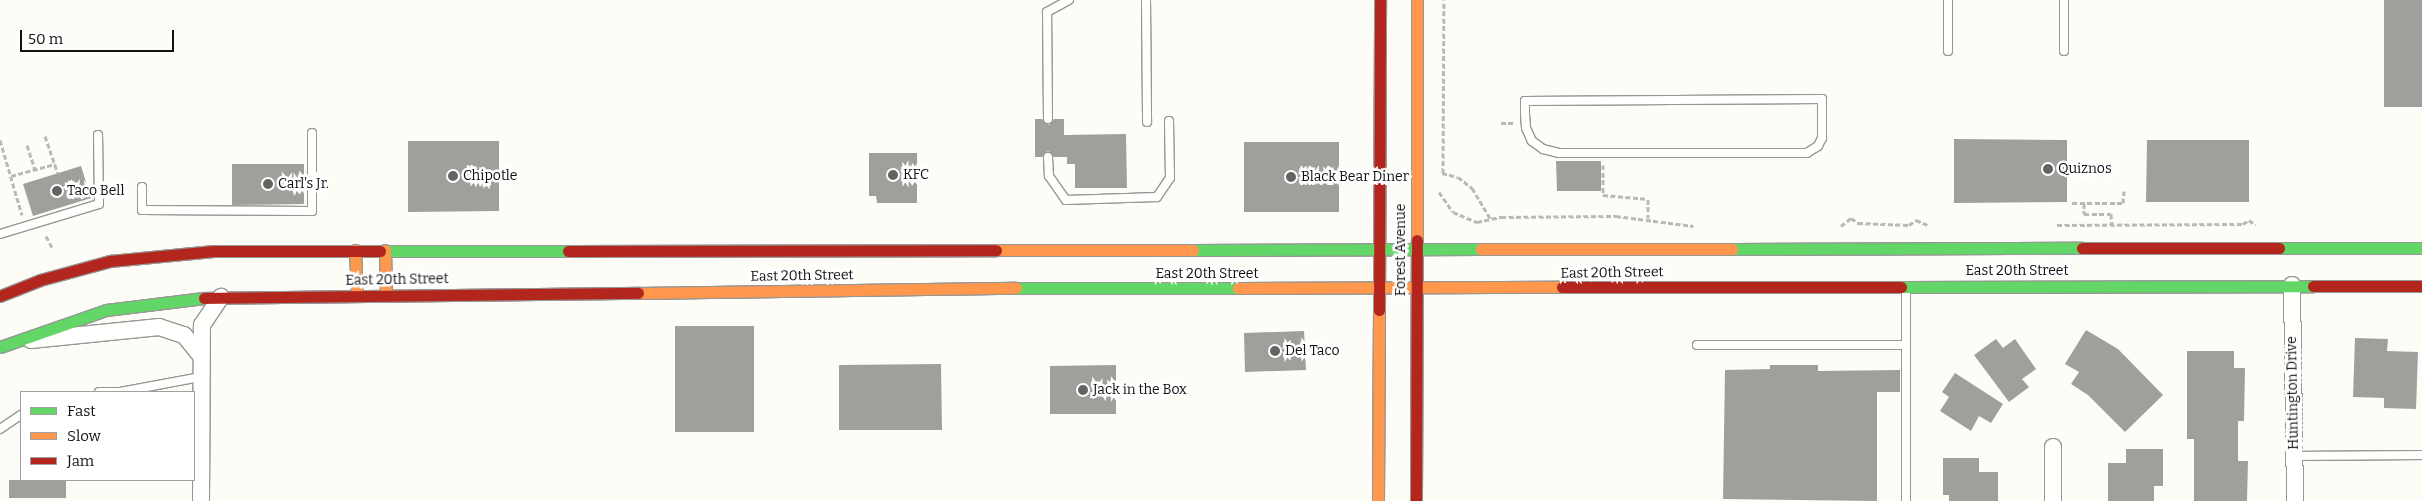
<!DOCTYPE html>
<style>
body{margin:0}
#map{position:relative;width:2422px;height:501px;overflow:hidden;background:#fdfcf7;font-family:Bitter,serif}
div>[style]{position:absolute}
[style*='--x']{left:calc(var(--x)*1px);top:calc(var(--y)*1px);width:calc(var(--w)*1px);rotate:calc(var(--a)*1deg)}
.building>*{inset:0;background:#a19f9c}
.path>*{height:3px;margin-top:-1.5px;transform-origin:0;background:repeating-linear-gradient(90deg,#b9b9b8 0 5px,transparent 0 7.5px)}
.roads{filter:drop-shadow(1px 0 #979795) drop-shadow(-1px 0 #979795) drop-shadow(0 1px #979795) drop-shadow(0 -1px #979795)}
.lane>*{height:8px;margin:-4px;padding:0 4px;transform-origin:4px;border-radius:4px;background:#fffffe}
.street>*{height:16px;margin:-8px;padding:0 8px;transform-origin:8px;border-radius:8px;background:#fffffe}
.fast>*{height:11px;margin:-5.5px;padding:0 5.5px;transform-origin:5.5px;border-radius:5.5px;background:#63d668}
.slow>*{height:11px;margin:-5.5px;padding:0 5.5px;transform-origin:5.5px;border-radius:5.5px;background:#ff974d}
.jam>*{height:11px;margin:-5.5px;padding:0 5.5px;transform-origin:5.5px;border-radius:5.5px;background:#b3261e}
.dots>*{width:14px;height:14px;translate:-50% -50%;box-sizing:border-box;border:2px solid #fff;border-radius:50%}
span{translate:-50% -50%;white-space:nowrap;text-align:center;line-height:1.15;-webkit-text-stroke:5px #fff;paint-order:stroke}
.poi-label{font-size:14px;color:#111}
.left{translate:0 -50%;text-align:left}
.street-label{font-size:14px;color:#111}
.legend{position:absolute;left:20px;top:391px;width:175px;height:90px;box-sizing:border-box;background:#fff;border:1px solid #a0a0a0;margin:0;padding:6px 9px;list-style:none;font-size:15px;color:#111}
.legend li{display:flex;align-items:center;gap:10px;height:25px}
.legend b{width:25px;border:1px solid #a0a0a0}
.scale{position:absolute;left:20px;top:30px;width:154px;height:22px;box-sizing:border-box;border:2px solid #111;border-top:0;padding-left:6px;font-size:15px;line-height:18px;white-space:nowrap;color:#111;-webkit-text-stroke:4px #fff;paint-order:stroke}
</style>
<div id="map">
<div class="building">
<div style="clip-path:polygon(2384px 0,2422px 0,2422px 107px,2384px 107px)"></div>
<div style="clip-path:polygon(1035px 119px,1042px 119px,1049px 125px,1054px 119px,1064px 119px,1064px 135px,1126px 134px,1127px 188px,1075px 188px,1075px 164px,1067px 164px,1067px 157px,1054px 157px,1048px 151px,1042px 157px,1035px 157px)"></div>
<div style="clip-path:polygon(1954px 139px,2067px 140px,2067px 202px,1954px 203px)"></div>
<div style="clip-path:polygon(2147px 140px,2249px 140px,2249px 202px,2146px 202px)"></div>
<div style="clip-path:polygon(408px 141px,499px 141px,499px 211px,408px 212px)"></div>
<div style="clip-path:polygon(1244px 142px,1339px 142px,1339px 212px,1244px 212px)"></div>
<div style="clip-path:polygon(869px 153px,917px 153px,917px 203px,877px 203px,876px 196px,869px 196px)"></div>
<div style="clip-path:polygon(1556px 161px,1601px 161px,1601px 191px,1557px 191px)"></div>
<div style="clip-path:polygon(232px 164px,304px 164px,304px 204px,232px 205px)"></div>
<div style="clip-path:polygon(81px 166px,91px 198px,33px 216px,23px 184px)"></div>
<div style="clip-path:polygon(675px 326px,754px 326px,754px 432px,675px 432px)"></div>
<div style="clip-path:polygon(2086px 330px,2118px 349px,2163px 395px,2125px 432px,2088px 395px,2071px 384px,2079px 372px,2065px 364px)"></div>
<div style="clip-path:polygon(1304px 331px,1306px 370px,1245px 372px,1244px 333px)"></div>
<div style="clip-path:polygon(2355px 338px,2388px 339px,2387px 351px,2418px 352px,2416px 409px,2384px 408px,2384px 398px,2353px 397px)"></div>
<div style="clip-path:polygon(1996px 339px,2003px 348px,2015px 339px,2036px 369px,2022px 379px,2029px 387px,2009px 402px,1974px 355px)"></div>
<div style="clip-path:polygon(2187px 351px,2234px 351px,2234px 368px,2245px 368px,2244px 421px,2238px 421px,2238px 461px,2248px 461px,2247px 501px,2194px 501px,2194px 439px,2187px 439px)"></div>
<div style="clip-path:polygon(941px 364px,942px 430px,839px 430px,839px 365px)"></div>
<div style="clip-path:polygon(1116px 365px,1116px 414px,1050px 414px,1050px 366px)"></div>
<div style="clip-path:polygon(1770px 365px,1818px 365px,1818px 371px,1900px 370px,1900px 392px,1877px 392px,1877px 501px,1723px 499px,1725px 370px,1770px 369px)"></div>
<div style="clip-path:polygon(1955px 373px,2003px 404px,1991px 423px,1979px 416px,1971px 431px,1940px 411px,1949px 397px,1942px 392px)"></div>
<div style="clip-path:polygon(2126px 449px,2163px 449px,2163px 486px,2154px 486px,2154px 501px,2108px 501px,2108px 463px,2126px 463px)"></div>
<div style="clip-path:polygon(1943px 458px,1979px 458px,1979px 472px,1998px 472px,1998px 501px,1949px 501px,1949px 495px,1943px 495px)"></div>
<div style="clip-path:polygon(9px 480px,66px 480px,66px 498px,9px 498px)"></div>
</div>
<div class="path">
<div style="--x:1501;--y:123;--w:12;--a:0"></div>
<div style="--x:45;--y:136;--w:39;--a:71"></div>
<div style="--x:0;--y:140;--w:78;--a:73.7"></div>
<div style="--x:27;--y:145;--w:26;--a:72"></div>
<div style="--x:1603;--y:165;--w:30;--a:90"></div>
<div style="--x:1603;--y:195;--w:45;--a:5.1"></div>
<div style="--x:1648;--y:199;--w:19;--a:90"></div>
<div style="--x:1442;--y:173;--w:16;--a:14"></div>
<div style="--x:1458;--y:177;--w:18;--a:38"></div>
<div style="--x:1472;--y:188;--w:37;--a:59"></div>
<div style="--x:1443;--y:173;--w:173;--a:-89.7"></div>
<div style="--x:11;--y:176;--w:46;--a:-15.3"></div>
<div style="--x:1439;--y:192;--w:24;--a:55"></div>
<div style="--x:1453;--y:212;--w:26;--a:23"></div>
<div style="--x:1477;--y:222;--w:25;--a:-12"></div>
<div style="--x:1501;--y:217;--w:115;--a:-0.5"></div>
<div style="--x:1616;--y:216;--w:78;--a:7.4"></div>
<div style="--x:2072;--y:203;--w:51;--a:0"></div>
<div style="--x:2123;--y:203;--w:12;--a:-85"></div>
<div style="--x:2084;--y:203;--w:11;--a:90"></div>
<div style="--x:2084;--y:214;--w:27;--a:0"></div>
<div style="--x:2111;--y:214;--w:11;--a:85"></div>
<div style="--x:2057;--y:225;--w:186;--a:-0.3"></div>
<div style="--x:2243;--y:224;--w:7;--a:-34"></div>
<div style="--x:2249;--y:220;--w:8;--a:40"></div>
<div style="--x:1841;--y:226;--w:13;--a:-39"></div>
<div style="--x:1851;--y:218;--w:9;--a:36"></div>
<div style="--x:1858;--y:223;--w:51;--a:2.2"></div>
<div style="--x:1909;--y:225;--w:9;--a:-36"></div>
<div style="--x:1916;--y:220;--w:13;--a:23"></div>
<div style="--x:46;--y:236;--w:15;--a:62"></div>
</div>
<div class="roads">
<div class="lane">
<div style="--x:1146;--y:0;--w:122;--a:89.5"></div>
<div style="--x:2064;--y:0;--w:51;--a:90"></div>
<div style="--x:1948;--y:51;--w:51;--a:-90"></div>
<div style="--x:1822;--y:99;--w:39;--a:90"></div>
<div style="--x:1822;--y:138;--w:9;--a:117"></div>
<div style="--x:1818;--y:146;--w:13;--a:148"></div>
<div style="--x:1807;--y:153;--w:248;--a:180"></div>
<div style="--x:1559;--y:153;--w:16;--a:-166"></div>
<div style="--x:1543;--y:149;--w:14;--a:-144"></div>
<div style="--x:1532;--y:141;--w:14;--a:-115"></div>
<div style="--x:1526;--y:128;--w:15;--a:-94"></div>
<div style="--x:1525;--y:113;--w:12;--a:-90"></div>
<div style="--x:1525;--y:101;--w:297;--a:-0.4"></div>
<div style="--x:1048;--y:119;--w:107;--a:-90.5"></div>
<div style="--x:1047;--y:12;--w:25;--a:-29"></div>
<div style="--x:1048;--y:157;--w:19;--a:87"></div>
<div style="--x:1049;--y:176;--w:29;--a:55"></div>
<div style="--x:1066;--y:200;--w:91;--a:-1.9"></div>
<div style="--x:1157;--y:197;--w:23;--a:-56"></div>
<div style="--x:1170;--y:178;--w:57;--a:-91"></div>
<div style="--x:142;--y:187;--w:23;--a:90"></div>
<div style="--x:142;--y:210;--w:170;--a:0.3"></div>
<div style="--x:312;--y:211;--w:78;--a:-90"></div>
<div style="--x:0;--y:234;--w:103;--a:-16.9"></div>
<div style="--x:99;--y:204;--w:69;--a:-90.8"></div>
<div style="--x:1906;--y:288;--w:213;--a:90"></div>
<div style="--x:1697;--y:345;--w:209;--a:0"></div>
<div style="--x:99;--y:392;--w:21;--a:0"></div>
<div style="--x:120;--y:392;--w:81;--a:-10.6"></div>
<div style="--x:0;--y:429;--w:25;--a:-34"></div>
<div style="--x:2294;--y:456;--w:128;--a:-0.4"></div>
</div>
<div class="street">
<div style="--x:2292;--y:285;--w:216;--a:89.2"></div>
<div style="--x:31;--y:340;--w:129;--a:-5.8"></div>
<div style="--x:159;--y:327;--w:26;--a:18"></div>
<div style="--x:184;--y:335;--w:26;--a:51"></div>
<div style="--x:2053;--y:447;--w:54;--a:90"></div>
<div style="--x:201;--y:501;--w:176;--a:-89.7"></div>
<div style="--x:202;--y:325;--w:34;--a:-56"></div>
</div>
<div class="fast">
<div style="--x:2279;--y:248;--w:143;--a:0"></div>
<div style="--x:1732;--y:249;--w:350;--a:-0.2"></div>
<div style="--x:1193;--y:250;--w:288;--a:-0.2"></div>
<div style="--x:380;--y:251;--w:188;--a:0"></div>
<div style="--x:1901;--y:287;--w:412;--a:-0.1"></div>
<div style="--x:1016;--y:288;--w:222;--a:0"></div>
<div style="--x:0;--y:347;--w:112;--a:-19.2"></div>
<div style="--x:106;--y:310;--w:99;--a:-7"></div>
</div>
<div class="slow">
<div style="--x:1417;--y:240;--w:240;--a:-90"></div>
<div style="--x:1481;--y:249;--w:251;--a:0"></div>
<div style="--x:355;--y:250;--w:45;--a:87.5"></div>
<div style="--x:385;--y:250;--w:44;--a:88.7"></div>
<div style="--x:996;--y:250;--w:197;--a:0"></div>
<div style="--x:1238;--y:288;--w:324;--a:-0.2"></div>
<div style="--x:638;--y:293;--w:378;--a:-0.8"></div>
<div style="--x:1378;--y:501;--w:191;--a:-89.7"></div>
</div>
<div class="jam">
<div style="--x:2082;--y:248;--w:197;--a:0"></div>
<div style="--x:568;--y:251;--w:428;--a:-0.1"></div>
<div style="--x:2313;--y:286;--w:109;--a:0"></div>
<div style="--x:1562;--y:287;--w:339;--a:0"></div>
<div style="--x:0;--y:296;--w:43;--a:-21.8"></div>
<div style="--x:40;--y:280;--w:73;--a:-15.2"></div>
<div style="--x:110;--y:261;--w:104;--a:-5.5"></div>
<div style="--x:214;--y:251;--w:166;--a:0"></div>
<div style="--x:204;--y:298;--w:434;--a:-0.7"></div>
<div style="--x:1379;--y:310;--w:310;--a:-89.8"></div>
<div style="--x:1416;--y:501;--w:261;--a:-89.8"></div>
</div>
</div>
<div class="dots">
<div style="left:2048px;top:169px;background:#646362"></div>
<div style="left:893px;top:175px;background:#646362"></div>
<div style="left:453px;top:176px;background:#646362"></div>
<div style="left:1291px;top:177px;background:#646362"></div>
<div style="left:268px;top:184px;background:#646362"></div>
<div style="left:57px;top:191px;background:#646362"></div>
<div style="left:1275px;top:351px;background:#646362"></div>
<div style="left:1083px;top:390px;background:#646362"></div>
</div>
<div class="poi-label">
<span class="left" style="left:2058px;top:169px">Quiznos</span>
<span class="left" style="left:903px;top:175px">KFC</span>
<span class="left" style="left:463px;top:176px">Chipotle</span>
<span class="left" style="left:1301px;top:177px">Black Bear Diner</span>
<span class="left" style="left:278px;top:184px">Carl's Jr.</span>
<span class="left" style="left:67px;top:191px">Taco Bell</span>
<span class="left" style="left:1285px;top:351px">Del Taco</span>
<span class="left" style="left:1093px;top:390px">Jack in the Box</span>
</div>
<div class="street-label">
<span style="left:1401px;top:250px;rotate:-90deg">Forest Avenue</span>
<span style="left:2017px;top:271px">East 20th Street</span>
<span style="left:1612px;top:273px;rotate:-1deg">East 20th Street</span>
<span style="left:1207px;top:274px">East 20th Street</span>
<span style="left:802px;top:276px;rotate:-1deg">East 20th Street</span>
<span style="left:397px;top:280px;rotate:-1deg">East 20th Street</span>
<span style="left:2293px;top:393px;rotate:-91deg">Huntington Drive</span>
</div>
<ul class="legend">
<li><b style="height:6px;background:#63d668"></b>Fast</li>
<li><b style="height:6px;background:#ff974d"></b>Slow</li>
<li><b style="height:6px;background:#b3261e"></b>Jam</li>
</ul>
<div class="scale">50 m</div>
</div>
